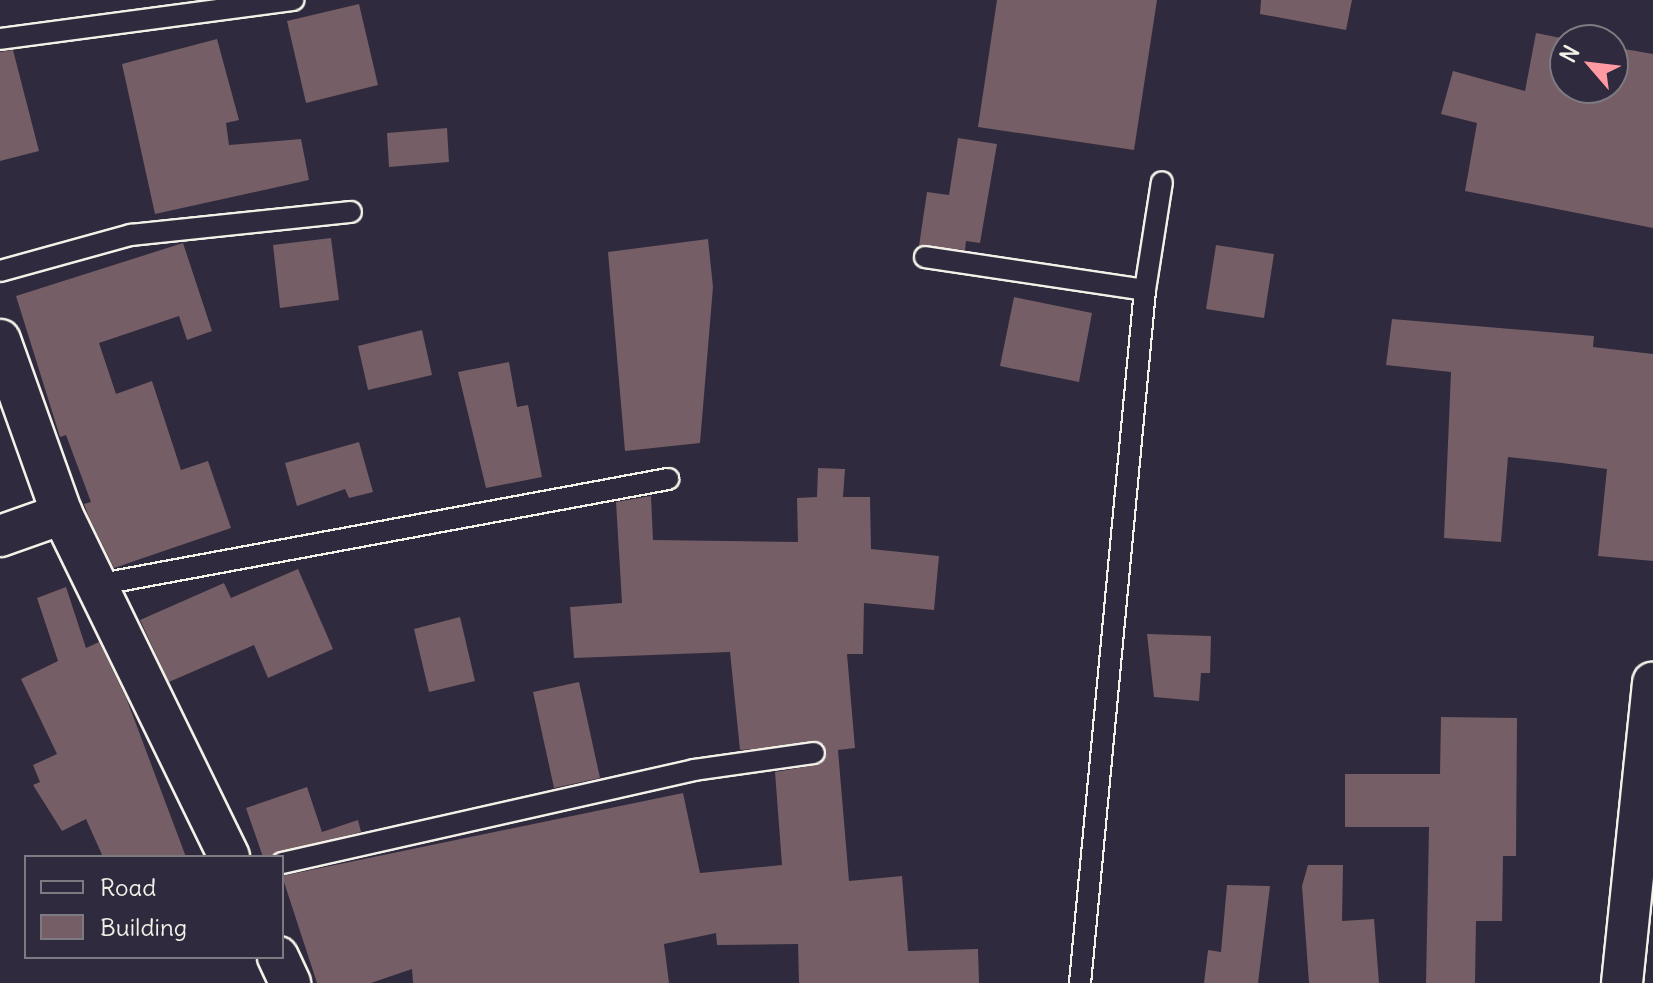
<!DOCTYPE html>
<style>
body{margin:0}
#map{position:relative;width:1653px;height:983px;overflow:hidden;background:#2f2a3d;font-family:Delius,sans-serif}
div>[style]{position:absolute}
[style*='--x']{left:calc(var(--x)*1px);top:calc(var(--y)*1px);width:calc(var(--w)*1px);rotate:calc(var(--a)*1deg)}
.building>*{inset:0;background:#755e65}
.roads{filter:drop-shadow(2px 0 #f4f1e8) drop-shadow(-2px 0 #f4f1e8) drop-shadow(0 2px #f4f1e8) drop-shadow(0 -2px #f4f1e8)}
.lane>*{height:20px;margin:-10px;padding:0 10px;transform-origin:10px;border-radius:10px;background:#2f2a3d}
.street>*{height:40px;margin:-20px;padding:0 20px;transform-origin:20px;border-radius:20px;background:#2f2a3d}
span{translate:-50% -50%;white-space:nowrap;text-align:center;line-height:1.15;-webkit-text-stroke:6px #2f2a3d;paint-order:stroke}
.legend{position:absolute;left:24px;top:855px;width:260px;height:104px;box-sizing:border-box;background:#2f2a3d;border:2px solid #7e7a81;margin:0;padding:10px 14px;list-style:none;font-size:24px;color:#f4f1e8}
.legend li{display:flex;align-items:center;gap:16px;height:40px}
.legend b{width:40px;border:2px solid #7e7a81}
.north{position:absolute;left:1549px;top:24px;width:80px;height:80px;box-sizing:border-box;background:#2f2a3d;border:2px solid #7e7a81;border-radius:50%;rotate:298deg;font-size:22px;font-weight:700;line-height:32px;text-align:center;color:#f4f1e8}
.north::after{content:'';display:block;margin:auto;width:28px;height:36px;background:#ff9aa2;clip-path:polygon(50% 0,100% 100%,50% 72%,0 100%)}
</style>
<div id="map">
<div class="building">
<div style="clip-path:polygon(997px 0,1157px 0,1134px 150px,978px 127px)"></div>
<div style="clip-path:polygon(1261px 0,1352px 0,1346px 30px,1260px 14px)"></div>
<div style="clip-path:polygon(359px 4px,378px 85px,306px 103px,287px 21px)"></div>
<div style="clip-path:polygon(1536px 33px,1571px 40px,1565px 40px,1565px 88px,1613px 88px,1613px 47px,1653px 54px,1653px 228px,1465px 191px,1477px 123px,1441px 114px,1453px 71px,1525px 91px)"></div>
<div style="clip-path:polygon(217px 39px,239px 120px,226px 123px,229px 145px,301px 139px,309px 180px,155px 214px,122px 64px)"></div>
<div style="clip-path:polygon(13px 50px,39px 151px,0 161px,0 52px)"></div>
<div style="clip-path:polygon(447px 128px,449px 162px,389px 167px,387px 133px)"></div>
<div style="clip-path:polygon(958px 138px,997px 144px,980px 243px,966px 241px,965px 250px,919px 246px,927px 192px,949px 195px)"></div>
<div style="clip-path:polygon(331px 238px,339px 300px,280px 308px,273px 245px)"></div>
<div style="clip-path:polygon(708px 239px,713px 287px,700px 443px,625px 451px,608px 252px)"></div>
<div style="clip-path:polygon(183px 243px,212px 331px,187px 340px,179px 316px,99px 343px,116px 394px,152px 381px,181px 470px,208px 461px,231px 528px,114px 568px,89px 517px,84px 504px,91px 502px,66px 435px,60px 437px,16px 296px)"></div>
<div style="clip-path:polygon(1216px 245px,1274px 254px,1264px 318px,1206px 309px)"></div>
<div style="clip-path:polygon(1014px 297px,1092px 313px,1079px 382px,1000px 366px)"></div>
<div style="clip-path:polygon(1392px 319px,1594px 336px,1593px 347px,1653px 354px,1653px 561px,1598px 556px,1607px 469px,1562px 463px,1508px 457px,1501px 542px,1444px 538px,1451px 372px,1386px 365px)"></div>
<div style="clip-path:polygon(422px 330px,432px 375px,368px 390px,358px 346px)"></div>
<div style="clip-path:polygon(509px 362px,517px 407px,528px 405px,542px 477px,486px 488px,458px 372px)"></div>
<div style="clip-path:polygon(359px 442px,373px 492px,349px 498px,345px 489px,297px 506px,285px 463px)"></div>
<div style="clip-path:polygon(818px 468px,845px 469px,843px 497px,870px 497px,871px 549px,939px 556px,934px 610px,864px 603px,863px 654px,847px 654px,855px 748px,838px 750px,849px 881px,902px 876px,908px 951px,978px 949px,979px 983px,799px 983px,798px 944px,717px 945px,716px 933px,664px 944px,669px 983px,413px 983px,412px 969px,371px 983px,317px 983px,282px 876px,683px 793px,700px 873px,782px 865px,775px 772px,821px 764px,824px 744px,740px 750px,730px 652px,574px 658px,570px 607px,622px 603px,616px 502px,651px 496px,653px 540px,798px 542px,797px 498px,817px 497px)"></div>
<div style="clip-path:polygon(298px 569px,333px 649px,268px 678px,254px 645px,169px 682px,140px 620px,224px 583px,231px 598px)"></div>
<div style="clip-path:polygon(66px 587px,86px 648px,99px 642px,127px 700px,186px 857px,103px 857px,86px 819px,62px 831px,33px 785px,40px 782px,33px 765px,57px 754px,21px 679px,58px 661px,37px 598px)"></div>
<div style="clip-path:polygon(460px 617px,475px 681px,429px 692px,414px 629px)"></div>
<div style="clip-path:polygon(1147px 634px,1211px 636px,1210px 673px,1201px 673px,1199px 701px,1154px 697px)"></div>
<div style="clip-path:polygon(579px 682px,600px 778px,554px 788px,533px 692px)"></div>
<div style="clip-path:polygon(1441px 717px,1517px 718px,1516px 856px,1503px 856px,1502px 921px,1476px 921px,1475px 983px,1426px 983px,1429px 827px,1345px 827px,1345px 774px,1440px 774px)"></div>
<div style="clip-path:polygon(307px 787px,322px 832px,358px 820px,361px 832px,263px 857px,246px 808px)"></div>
<div style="clip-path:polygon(1308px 865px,1343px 865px,1342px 921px,1374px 919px,1379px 983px,1309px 983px,1302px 886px)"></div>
<div style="clip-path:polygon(1227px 885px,1270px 886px,1258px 983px,1204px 983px,1208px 950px,1221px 952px)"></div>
</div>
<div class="roads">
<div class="lane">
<div style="--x:0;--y:39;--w:296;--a:-7.6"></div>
<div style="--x:925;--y:257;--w:222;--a:8.5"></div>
<div style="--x:0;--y:271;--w:136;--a:-15.4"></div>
<div style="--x:131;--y:235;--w:221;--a:-6"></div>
<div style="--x:96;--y:585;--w:582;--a:-10.5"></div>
<div style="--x:282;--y:863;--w:422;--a:-12.7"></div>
<div style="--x:694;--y:770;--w:121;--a:-8.1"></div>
<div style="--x:1080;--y:983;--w:696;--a:-84.64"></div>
<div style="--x:1145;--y:290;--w:109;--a:-81.1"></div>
</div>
<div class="street">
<div style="--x:0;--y:340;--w:185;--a:70.4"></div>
<div style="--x:62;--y:514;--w:381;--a:64"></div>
<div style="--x:0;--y:536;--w:66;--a:-19.5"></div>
<div style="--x:278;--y:957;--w:29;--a:65"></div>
<div style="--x:1622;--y:983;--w:302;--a:-84.1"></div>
</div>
</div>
<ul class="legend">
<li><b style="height:10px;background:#2f2a3d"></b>Road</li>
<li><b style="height:22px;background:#755e65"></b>Building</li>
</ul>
<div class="north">N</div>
</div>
